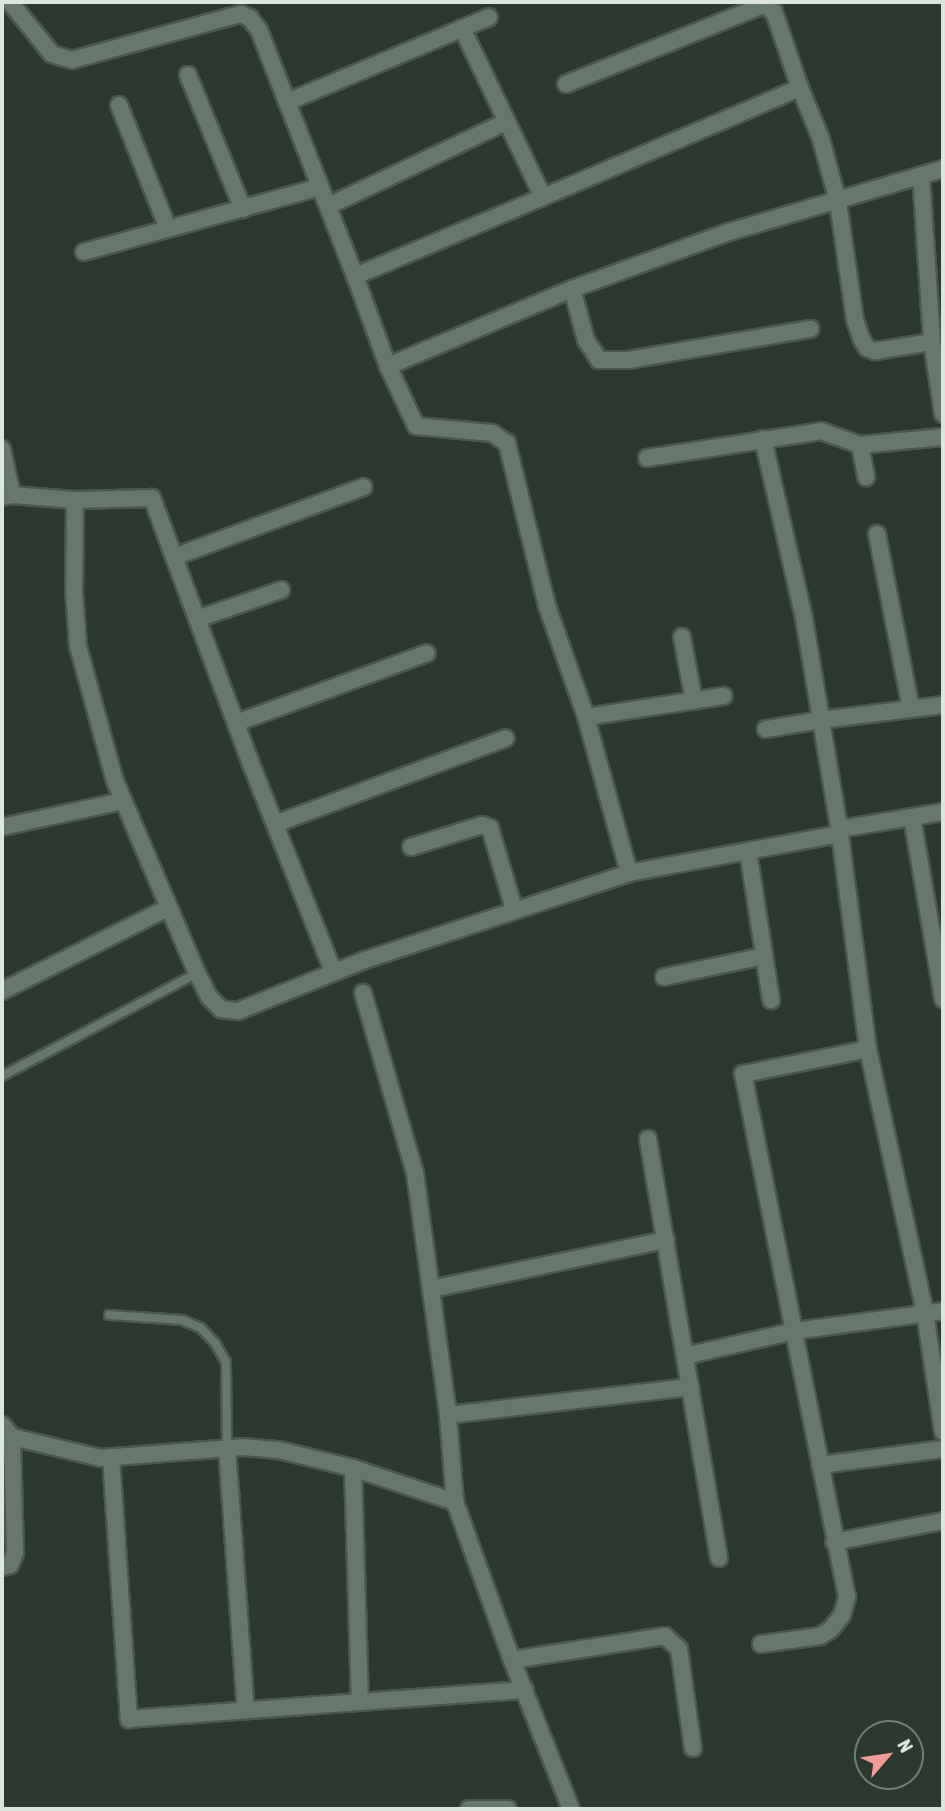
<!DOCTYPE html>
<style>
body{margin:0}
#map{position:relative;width:945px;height:1811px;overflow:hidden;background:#2b392f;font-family:"Asap Condensed",sans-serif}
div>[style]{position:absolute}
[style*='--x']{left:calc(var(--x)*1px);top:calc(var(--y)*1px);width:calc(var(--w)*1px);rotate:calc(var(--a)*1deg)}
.roads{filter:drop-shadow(2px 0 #4b574f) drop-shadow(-2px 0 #4b574f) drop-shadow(0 2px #4b574f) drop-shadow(0 -2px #4b574f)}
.lane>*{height:8px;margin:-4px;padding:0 4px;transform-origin:4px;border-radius:4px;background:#67776b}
.street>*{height:16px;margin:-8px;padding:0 8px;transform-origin:8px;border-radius:8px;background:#67776b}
span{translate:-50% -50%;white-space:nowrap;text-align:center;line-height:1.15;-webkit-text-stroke:7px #2b392f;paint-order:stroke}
.frame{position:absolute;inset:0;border:4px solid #dce5de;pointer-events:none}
.north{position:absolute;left:854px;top:1720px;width:70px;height:70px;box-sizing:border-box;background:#2b392f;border:2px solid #727e75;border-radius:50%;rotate:61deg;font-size:19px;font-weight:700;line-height:28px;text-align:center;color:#dce5de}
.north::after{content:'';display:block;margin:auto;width:24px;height:32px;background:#f59b97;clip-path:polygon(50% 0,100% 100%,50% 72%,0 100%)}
</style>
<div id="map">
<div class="roads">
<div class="lane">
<div style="--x:2;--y:1076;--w:221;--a:-27.8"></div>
<div style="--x:109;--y:1315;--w:73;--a:3.9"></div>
<div style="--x:182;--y:1320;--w:21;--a:23"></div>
<div style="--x:201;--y:1328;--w:21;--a:47"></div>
<div style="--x:215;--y:1343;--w:22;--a:60"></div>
<div style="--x:226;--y:1362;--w:86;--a:89.3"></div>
</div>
<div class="street">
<div style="--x:10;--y:2;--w:67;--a:51.1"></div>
<div style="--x:52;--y:54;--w:21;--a:17"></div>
<div style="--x:72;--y:60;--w:163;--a:-15.3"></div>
<div style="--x:229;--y:17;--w:12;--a:-14"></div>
<div style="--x:241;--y:14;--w:10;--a:24"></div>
<div style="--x:250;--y:18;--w:15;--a:53"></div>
<div style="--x:259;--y:30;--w:77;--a:68.7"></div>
<div style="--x:462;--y:28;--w:187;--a:64.4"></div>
<div style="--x:543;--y:197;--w:279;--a:-23"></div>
<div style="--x:800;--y:88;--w:55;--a:67.6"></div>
<div style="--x:821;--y:139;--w:65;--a:74.9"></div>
<div style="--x:838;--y:202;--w:119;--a:81.8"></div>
<div style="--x:855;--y:320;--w:21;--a:71"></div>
<div style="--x:862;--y:340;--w:9;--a:58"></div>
<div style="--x:867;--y:348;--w:9;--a:21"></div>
<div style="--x:875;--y:351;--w:58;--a:-9"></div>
<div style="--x:188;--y:75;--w:145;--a:67.7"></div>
<div style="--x:566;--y:84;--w:213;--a:-21.8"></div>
<div style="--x:764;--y:5;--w:12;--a:35"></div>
<div style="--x:774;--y:12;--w:80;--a:71.1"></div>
<div style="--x:119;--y:105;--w:133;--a:68.4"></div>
<div style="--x:921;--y:175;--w:167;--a:86.2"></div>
<div style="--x:932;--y:342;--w:73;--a:81.3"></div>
<div style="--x:543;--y:197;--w:204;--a:157.2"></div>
<div style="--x:355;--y:276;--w:96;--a:69.9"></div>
<div style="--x:388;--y:366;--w:199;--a:-22.7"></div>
<div style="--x:572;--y:289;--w:167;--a:-20"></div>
<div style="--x:729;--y:232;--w:223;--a:-16.4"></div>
<div style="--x:328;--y:206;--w:197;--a:-25.3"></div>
<div style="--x:84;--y:252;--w:245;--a:-15.4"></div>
<div style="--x:355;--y:276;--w:187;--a:-111.3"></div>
<div style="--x:287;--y:102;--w:219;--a:-22.8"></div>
<div style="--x:572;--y:289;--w:53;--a:74.6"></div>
<div style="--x:586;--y:340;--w:24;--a:57"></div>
<div style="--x:599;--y:360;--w:29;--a:0"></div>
<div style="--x:628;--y:360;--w:185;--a:-9.7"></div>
<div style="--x:388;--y:366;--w:66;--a:65"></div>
<div style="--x:416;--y:426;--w:76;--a:5.3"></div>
<div style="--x:492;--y:433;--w:18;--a:34"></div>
<div style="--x:507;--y:443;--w:168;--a:76.2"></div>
<div style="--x:547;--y:606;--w:118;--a:70.6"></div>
<div style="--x:763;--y:439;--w:184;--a:77.1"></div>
<div style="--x:804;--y:618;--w:103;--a:80.5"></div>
<div style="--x:821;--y:720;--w:56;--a:170.7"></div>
<div style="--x:860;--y:445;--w:33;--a:79"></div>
<div style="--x:2;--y:449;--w:47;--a:77.7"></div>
<div style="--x:647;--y:458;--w:176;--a:-8.8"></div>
<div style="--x:821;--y:431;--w:41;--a:19.7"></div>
<div style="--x:860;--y:445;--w:83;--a:-5.5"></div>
<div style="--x:2;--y:497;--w:10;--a:-11"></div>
<div style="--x:12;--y:495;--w:63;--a:4.5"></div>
<div style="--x:877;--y:534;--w:178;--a:79"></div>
<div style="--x:174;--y:557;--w:202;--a:-20.3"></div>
<div style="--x:197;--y:619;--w:89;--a:-19"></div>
<div style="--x:682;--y:637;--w:65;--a:79.4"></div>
<div style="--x:943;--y:705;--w:123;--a:173"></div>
<div style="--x:821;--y:720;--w:116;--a:80.5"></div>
<div style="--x:840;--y:834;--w:217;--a:82.6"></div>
<div style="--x:868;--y:1049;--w:270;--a:77.8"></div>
<div style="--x:925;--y:1313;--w:120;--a:81.4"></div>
<div style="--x:236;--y:723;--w:203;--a:-20.1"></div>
<div style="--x:912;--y:817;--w:185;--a:80.3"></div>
<div style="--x:275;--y:824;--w:246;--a:-20.4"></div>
<div style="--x:2;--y:827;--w:123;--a:-12.2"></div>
<div style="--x:839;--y:829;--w:105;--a:-9.3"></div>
<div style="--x:411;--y:847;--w:74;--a:-17.2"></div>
<div style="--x:482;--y:825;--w:9;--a:21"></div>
<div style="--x:490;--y:828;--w:84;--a:73.5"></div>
<div style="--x:748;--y:851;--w:151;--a:81.2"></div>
<div style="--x:629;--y:873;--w:162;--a:-105.4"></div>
<div style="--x:586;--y:717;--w:139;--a:-8.7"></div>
<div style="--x:333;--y:971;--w:223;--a:-111.6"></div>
<div style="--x:251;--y:764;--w:284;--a:-110.4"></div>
<div style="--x:152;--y:498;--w:77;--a:178.5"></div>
<div style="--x:75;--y:500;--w:91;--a:90.6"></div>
<div style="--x:74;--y:591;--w:55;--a:85.8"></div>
<div style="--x:78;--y:646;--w:140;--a:74.7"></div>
<div style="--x:115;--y:781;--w:209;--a:66.9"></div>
<div style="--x:197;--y:973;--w:27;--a:63"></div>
<div style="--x:209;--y:997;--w:17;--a:45"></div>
<div style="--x:221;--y:1009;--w:17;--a:7"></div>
<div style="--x:238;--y:1011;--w:137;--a:-21.9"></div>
<div style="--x:365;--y:960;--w:278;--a:-18.2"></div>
<div style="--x:629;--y:873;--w:215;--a:-10.5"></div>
<div style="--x:664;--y:977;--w:102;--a:-11.9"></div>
<div style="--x:2;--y:991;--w:186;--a:-26.6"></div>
<div style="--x:363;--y:993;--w:187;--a:73.9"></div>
<div style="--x:415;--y:1173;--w:244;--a:82.2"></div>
<div style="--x:448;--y:1415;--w:87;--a:85.4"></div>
<div style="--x:455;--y:1502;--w:168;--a:70.2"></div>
<div style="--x:512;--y:1660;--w:160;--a:68.4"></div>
<div style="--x:648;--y:1139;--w:425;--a:80.4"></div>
<div style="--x:431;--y:1289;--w:240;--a:-11.8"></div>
<div style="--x:685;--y:1356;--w:112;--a:-12.9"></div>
<div style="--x:794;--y:1331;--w:262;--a:-101.2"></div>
<div style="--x:743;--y:1074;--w:127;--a:-11.3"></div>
<div style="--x:448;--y:1415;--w:244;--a:-6.6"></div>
<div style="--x:2;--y:1425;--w:16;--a:50"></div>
<div style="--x:12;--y:1437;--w:91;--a:13.3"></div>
<div style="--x:101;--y:1458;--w:142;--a:-4.4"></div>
<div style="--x:243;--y:1447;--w:36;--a:5"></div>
<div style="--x:279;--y:1450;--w:76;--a:13.7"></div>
<div style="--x:353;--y:1468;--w:108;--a:18.4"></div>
<div style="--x:227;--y:1448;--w:263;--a:85.9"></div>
<div style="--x:111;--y:1457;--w:263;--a:86.1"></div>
<div style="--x:129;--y:1719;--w:397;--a:-4.2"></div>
<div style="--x:820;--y:1465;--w:124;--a:-7.4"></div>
<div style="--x:353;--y:1468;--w:234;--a:88.3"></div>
<div style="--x:834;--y:1542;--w:111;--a:-10.9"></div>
<div style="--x:2;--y:1567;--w:8;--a:-14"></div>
<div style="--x:10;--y:1565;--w:13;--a:-67"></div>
<div style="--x:15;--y:1553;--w:116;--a:-91.5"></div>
<div style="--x:12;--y:1437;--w:8;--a:180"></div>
<div style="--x:761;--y:1644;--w:60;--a:-7.7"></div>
<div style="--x:820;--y:1636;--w:13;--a:-32"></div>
<div style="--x:831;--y:1629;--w:18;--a:-52"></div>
<div style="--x:842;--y:1615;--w:19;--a:-74"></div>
<div style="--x:847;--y:1597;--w:271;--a:-101.3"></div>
<div style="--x:794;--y:1331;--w:150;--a:-7.6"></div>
<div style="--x:512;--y:1660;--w:155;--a:-8.9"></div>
<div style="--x:665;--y:1636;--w:19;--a:43"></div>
<div style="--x:679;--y:1649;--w:100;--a:82"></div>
<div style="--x:469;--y:1809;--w:39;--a:0"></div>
</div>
</div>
<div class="frame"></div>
<div class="north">N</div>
</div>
